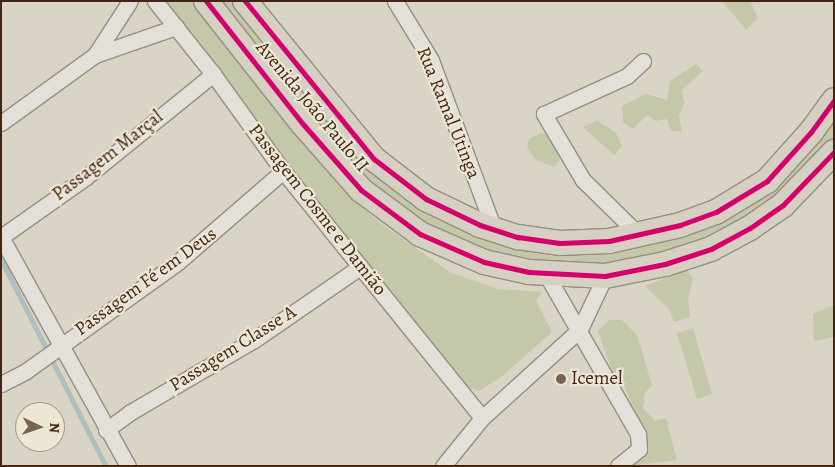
<!DOCTYPE html>
<meta charset="utf-8">
<style>
body{margin:0}
#map{position:relative;width:835px;height:467px;overflow:hidden;background:#d9d4c5;font-family:Alegreya,serif}
div>[style]{position:absolute}
[style*='--x']{left:calc(var(--x)*1px);top:calc(var(--y)*1px);width:calc(var(--w)*1px);rotate:calc(var(--a)*1deg)}
.green>*{inset:0;background:#c4c8a9}
.stream>*{height:4.5px;margin:-2.25px;padding:0 2.25px;transform-origin:2.25px;border-radius:2.25px;background:#adc0bf}
.roads{filter:drop-shadow(1px 0 #948e82) drop-shadow(-1px 0 #948e82) drop-shadow(0 1px #948e82) drop-shadow(0 -1px #948e82)}
.minor>*{height:15px;margin:-7.5px;padding:0 7.5px;transform-origin:7.5px;border-radius:7.5px;background:#e2e0d9}
.primary>*{height:24px;margin:-12px;padding:0 12px;transform-origin:12px;border-radius:12px;background:#d6d0c3}
.cycleway>*{height:5px;margin:-2.5px;padding:0 2.5px;transform-origin:2.5px;border-radius:2.5px;background:#d6006c}
.dots>*{width:14px;height:14px;translate:-50% -50%;box-sizing:border-box;border:2px solid #ece6d4;border-radius:50%}
span{translate:-50% -50%;white-space:nowrap;text-align:center;line-height:1.15;-webkit-text-stroke:4.5px #ece6d4;paint-order:stroke}
.street-label{font-size:19px;color:#412713}
.poi-label{font-size:19px;color:#412713}
.left{translate:0 -50%;text-align:left}
.frame{position:absolute;inset:0;border:2px solid #412713;pointer-events:none}
.north{position:absolute;left:15px;top:402px;width:50px;height:50px;box-sizing:border-box;background:#ece6d4;border:1px solid #a89a87;border-radius:50%;rotate:93deg;font-size:14px;font-weight:700;line-height:20px;text-align:center;color:#412713}
.north::after{content:'';display:block;margin:auto;width:18px;height:22px;background:#766451;clip-path:polygon(50% 0,100% 100%,50% 72%,0 100%)}
</style>
<div id="map">
<div class="green">
<div style="clip-path:polygon(161px 1px,195px 1px,323px 166px,351px 198px,383px 225px,450px 272px,497px 289px,542px 292px,536px 301px,552px 332px,501px 377px,479px 391px,460px 384px)"></div>
<div style="clip-path:polygon(220px 1px,235px 1px,311px 93px,485px 234px,696px 231px,834px 113px,834px 138px,771px 205px,689px 251px,593px 268px,546px 266px,503px 257px,461px 242px,398px 206px,357px 167px)"></div>
<div style="clip-path:polygon(722px 1px,750px 1px,758px 18px,746px 30px)"></div>
<div style="clip-path:polygon(696px 64px,703px 71px,682px 90px,684px 104px,679px 115px,682px 132px,671px 131px,667px 119px,656px 121px,647px 115px,633px 129px,623px 122px,622px 106px,646px 94px,667px 100px,670px 81px)"></div>
<div style="clip-path:polygon(597px 120px,616px 133px,622px 146px,614px 155px,583px 127px)"></div>
<div style="clip-path:polygon(540px 133px,551px 134px,562px 157px,554px 167px,536px 160px,527px 148px,529px 139px)"></div>
<div style="clip-path:polygon(687px 270px,693px 278px,688px 301px,690px 317px,674px 322px,669px 309px,645px 286px)"></div>
<div style="clip-path:polygon(834px 305px,834px 337px,814px 341px,813px 314px)"></div>
<div style="clip-path:polygon(609px 320px,622px 320px,637px 335px,652px 385px,645px 393px,643px 408px,655px 421px,666px 418px,677px 460px,628px 466px,648px 438px,623px 384px,613px 374px,598px 331px)"></div>
<div style="clip-path:polygon(693px 328px,712px 394px,697px 399px,677px 333px)"></div>
</div>
<div class="stream">
<div style="--x:1;--y:259;--w:232;--a:63.1"></div>
</div>
<div class="roads">
<div class="minor">
<div style="--x:155;--y:1;--w:93;--a:51.5"></div>
<div style="--x:213;--y:74;--w:120;--a:54.2"></div>
<div style="--x:283;--y:171;--w:317;--a:51.1"></div>
<div style="--x:395;--y:1;--w:69;--a:58.6"></div>
<div style="--x:431;--y:60;--w:180;--a:69.6"></div>
<div style="--x:95;--y:55;--w:64;--a:-57.1"></div>
<div style="--x:1;--y:123;--w:116;--a:-35.9"></div>
<div style="--x:95;--y:55;--w:86;--a:-19.1"></div>
<div style="--x:640;--y:236;--w:80;--a:-135.5"></div>
<div style="--x:583;--y:180;--w:77;--a:-120.6"></div>
<div style="--x:544;--y:114;--w:91;--a:-24.6"></div>
<div style="--x:627;--y:76;--w:22;--a:-43"></div>
<div style="--x:1;--y:237;--w:104;--a:-35.2"></div>
<div style="--x:86;--y:177;--w:164;--a:-39"></div>
<div style="--x:1;--y:237;--w:262;--a:61"></div>
<div style="--x:546;--y:274;--w:185;--a:60.1"></div>
<div style="--x:638;--y:434;--w:15;--a:86"></div>
<div style="--x:639;--y:449;--w:27;--a:141"></div>
<div style="--x:1;--y:384;--w:28;--a:-27"></div>
<div style="--x:26;--y:371;--w:187;--a:-35.6"></div>
<div style="--x:178;--y:262;--w:139;--a:-40.9"></div>
<div style="--x:106;--y:430;--w:29;--a:-36"></div>
<div style="--x:129;--y:413;--w:145;--a:-30.3"></div>
<div style="--x:254;--y:340;--w:129;--a:-34.6"></div>
<div style="--x:443;--y:466;--w:62;--a:-50.9"></div>
<div style="--x:482;--y:418;--w:132;--a:-42.2"></div>
<div style="--x:580;--y:329;--w:59;--a:-64.7"></div>
</div>
<div class="primary">
<div style="--x:206;--y:1;--w:155;--a:51.8"></div>
<div style="--x:302;--y:123;--w:89;--a:48.6"></div>
<div style="--x:361;--y:190;--w:74;--a:36.7"></div>
<div style="--x:420;--y:234;--w:70;--a:23.6"></div>
<div style="--x:484;--y:262;--w:46;--a:12.5"></div>
<div style="--x:529;--y:272;--w:76;--a:3"></div>
<div style="--x:605;--y:276;--w:61;--a:-11.3"></div>
<div style="--x:665;--y:264;--w:48;--a:-18.1"></div>
<div style="--x:711;--y:249;--w:44;--a:-28.3"></div>
<div style="--x:750;--y:228;--w:40;--a:-34.9"></div>
<div style="--x:783;--y:205;--w:74;--a:-46.1"></div>
<div style="--x:245;--y:1;--w:204;--a:50.8"></div>
<div style="--x:374;--y:159;--w:66;--a:37.6"></div>
<div style="--x:426;--y:199;--w:60;--a:25.7"></div>
<div style="--x:480;--y:225;--w:40;--a:18"></div>
<div style="--x:518;--y:237;--w:42;--a:8.1"></div>
<div style="--x:560;--y:243;--w:49;--a:-2.3"></div>
<div style="--x:609;--y:241;--w:73;--a:-12.7"></div>
<div style="--x:680;--y:225;--w:38;--a:-20"></div>
<div style="--x:716;--y:212;--w:60;--a:-31.3"></div>
<div style="--x:767;--y:181;--w:66;--a:-48.1"></div>
<div style="--x:811;--y:132;--w:39;--a:-54"></div>
</div>
</div>
<div class="cycleway">
<div style="--x:206;--y:1;--w:155;--a:51.8"></div>
<div style="--x:302;--y:123;--w:89;--a:48.6"></div>
<div style="--x:361;--y:190;--w:74;--a:36.7"></div>
<div style="--x:420;--y:234;--w:70;--a:23.6"></div>
<div style="--x:484;--y:262;--w:46;--a:12.5"></div>
<div style="--x:529;--y:272;--w:76;--a:3"></div>
<div style="--x:605;--y:276;--w:61;--a:-11.3"></div>
<div style="--x:665;--y:264;--w:48;--a:-18.1"></div>
<div style="--x:711;--y:249;--w:44;--a:-28.3"></div>
<div style="--x:750;--y:228;--w:40;--a:-34.9"></div>
<div style="--x:783;--y:205;--w:74;--a:-46.1"></div>
<div style="--x:245;--y:1;--w:204;--a:50.8"></div>
<div style="--x:374;--y:159;--w:66;--a:37.6"></div>
<div style="--x:426;--y:199;--w:60;--a:25.7"></div>
<div style="--x:480;--y:225;--w:40;--a:18"></div>
<div style="--x:518;--y:237;--w:42;--a:8.1"></div>
<div style="--x:560;--y:243;--w:49;--a:-2.3"></div>
<div style="--x:609;--y:241;--w:73;--a:-12.7"></div>
<div style="--x:680;--y:225;--w:38;--a:-20"></div>
<div style="--x:716;--y:212;--w:60;--a:-31.3"></div>
<div style="--x:767;--y:181;--w:66;--a:-48.1"></div>
<div style="--x:811;--y:132;--w:39;--a:-54"></div>
</div>
<div class="dots">
<div style="left:561px;top:379px;background:#766451"></div>
</div>
<div class="street-label">
<span style="left:312px;top:107px;rotate:50deg">Avenida João Paulo II</span>
<span style="left:448px;top:113px;rotate:68deg">Rua Ramal Utinga</span>
<span style="left:108px;top:156px;rotate:-38deg">Passagem Marçal</span>
<span style="left:317px;top:210px;rotate:52deg">Passagem Cosme e Damião</span>
<span style="left:146px;top:282px;rotate:-36deg">Passagem Fé em Deus</span>
<span style="left:233px;top:349px;rotate:-32deg">Passagem Classe A</span>
</div>
<div class="poi-label">
<span class="left" style="left:571px;top:379px">Icemel</span>
</div>
<div class="frame"></div>
<div class="north">N</div>
</div>
